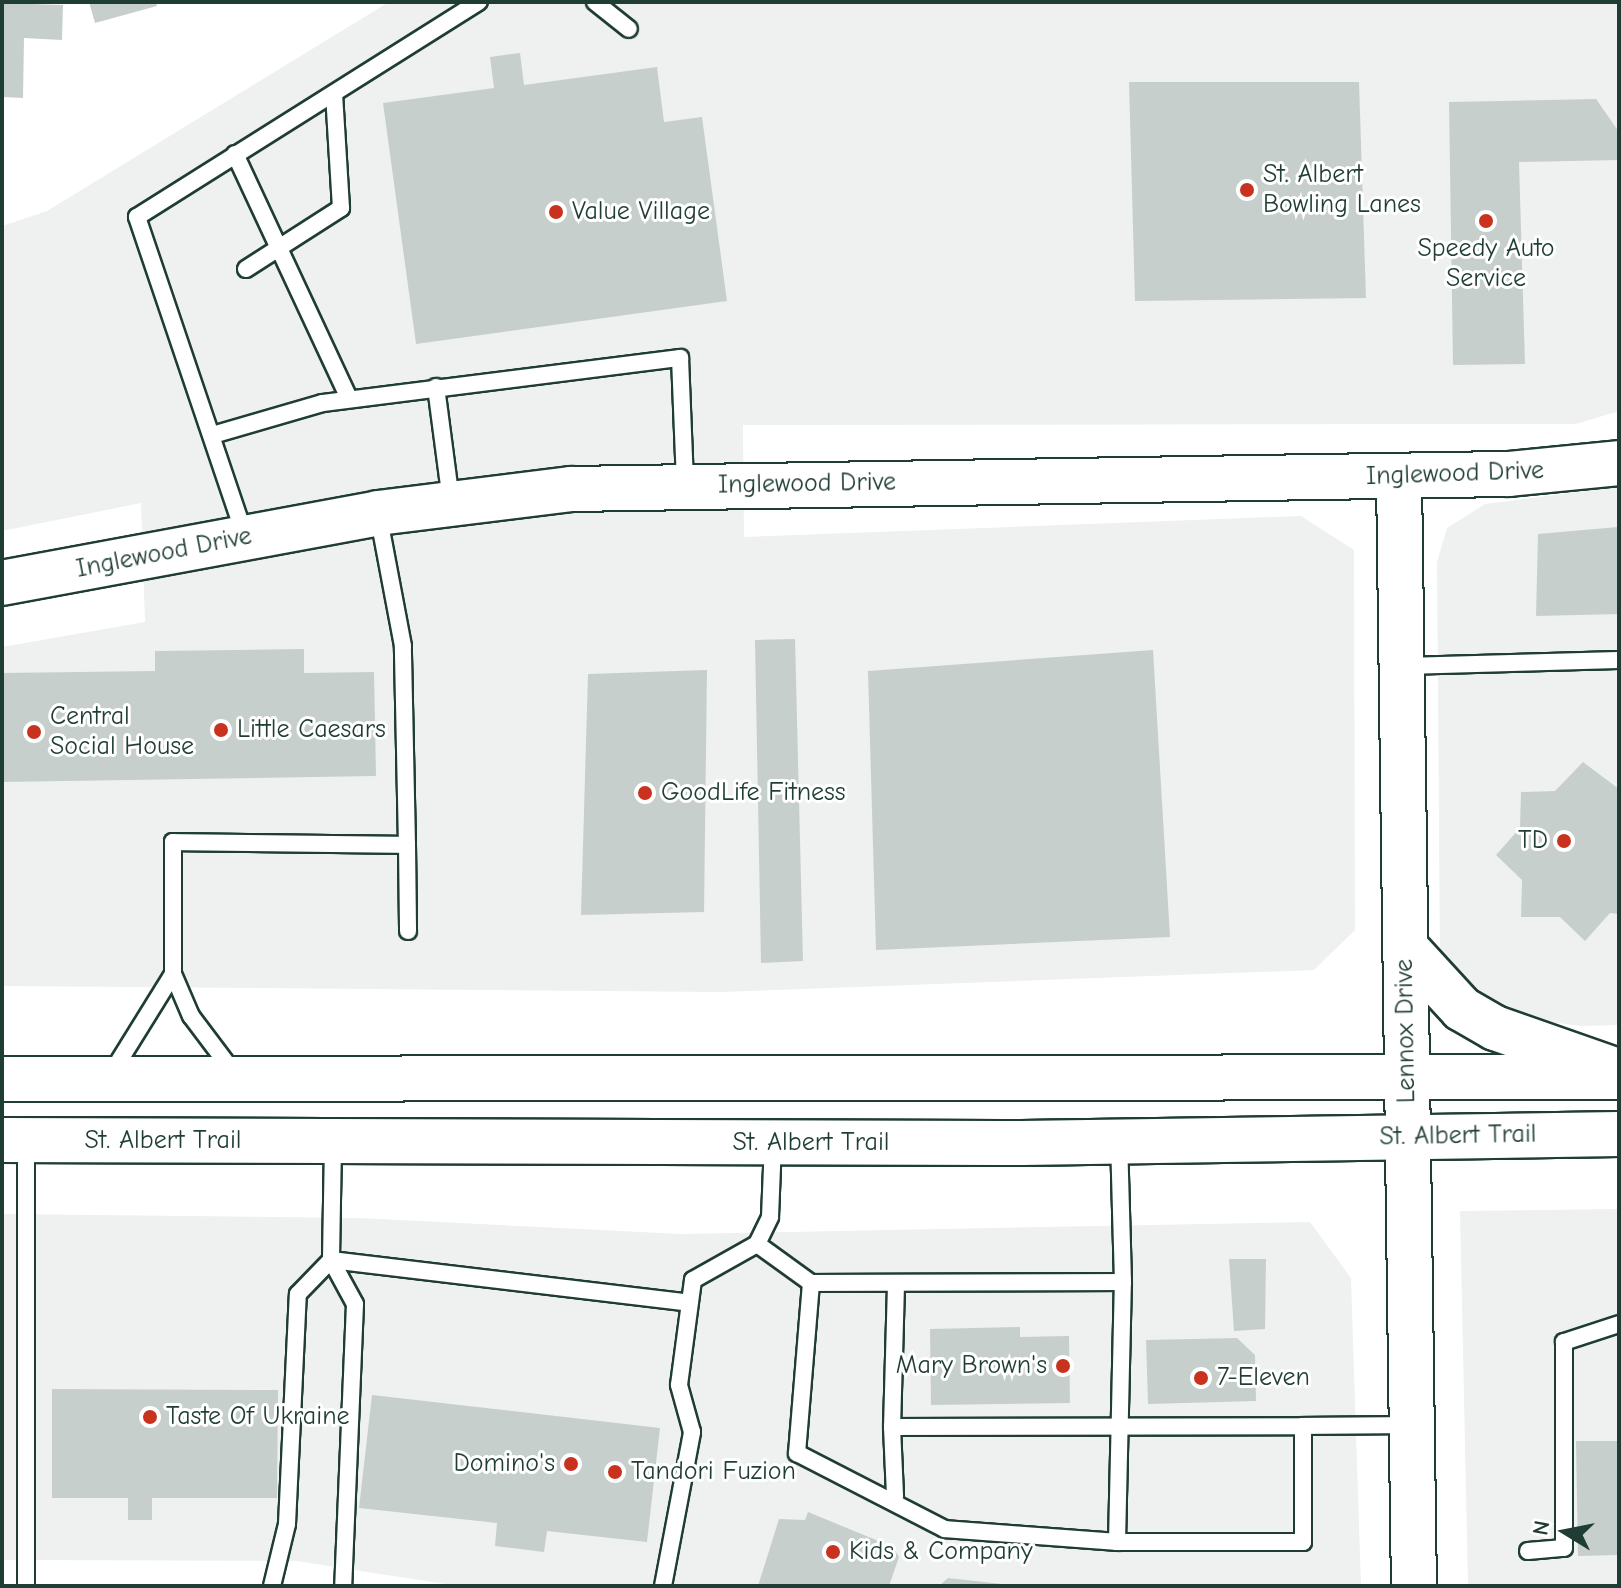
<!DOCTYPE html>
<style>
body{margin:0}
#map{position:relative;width:1621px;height:1588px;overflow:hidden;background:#fff;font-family:"Comic Neue",sans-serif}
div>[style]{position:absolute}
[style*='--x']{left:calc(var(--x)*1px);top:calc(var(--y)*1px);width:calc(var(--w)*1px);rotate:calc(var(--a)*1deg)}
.built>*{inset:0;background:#eef1f0}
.building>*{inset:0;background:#c7cfcc}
.roads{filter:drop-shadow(2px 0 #1f3d34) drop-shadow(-2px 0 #1f3d34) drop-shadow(0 2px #1f3d34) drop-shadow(0 -2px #1f3d34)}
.lane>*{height:16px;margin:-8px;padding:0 8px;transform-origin:8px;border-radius:8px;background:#fff}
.secondary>*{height:44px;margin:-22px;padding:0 22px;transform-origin:22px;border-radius:22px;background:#fff}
.primary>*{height:44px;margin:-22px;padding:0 22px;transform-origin:22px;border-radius:22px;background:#fff}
.dots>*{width:22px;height:22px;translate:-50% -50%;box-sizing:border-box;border:4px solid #fff;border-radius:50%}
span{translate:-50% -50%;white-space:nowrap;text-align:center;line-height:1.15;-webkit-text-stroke:6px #fff;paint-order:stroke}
.poi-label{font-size:26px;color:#1f3d34}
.left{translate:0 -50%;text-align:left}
.right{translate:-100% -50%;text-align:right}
.street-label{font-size:26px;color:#1f3d34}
.frame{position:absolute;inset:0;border:4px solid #1f3d34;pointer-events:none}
.north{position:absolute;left:1525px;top:1492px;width:80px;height:80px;-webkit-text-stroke:6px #fff;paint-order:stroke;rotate:280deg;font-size:22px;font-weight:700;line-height:32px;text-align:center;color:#1f3d34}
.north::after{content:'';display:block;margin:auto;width:28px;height:36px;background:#1f3d34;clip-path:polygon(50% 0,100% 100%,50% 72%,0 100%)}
</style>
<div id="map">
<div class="built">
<div style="clip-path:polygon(389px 2px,1619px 2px,1619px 411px,1576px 424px,743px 425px,744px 537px,1301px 516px,1354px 550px,1355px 930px,1314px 970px,721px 992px,2px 986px,2px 647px,145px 622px,141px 503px,2px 531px,2px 226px,47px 211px)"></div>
<div style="clip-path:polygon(1619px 487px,1619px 1025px,1581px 1026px,1506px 1016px,1461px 988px,1440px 963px,1437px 562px,1447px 528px,1485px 504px)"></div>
<div style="clip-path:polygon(1619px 1209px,1619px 1586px,1468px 1586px,1460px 1211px)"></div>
<div style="clip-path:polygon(2px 1214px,359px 1218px,681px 1234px,1310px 1222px,1351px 1278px,1361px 1586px,458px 1586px,296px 1561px,2px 1560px)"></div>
</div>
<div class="building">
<div style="clip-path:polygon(89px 2px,156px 2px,157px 6px,95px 23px)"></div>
<div style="clip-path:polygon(2px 3px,63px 5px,62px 40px,24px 38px,23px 98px,2px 97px)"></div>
<div style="clip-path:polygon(520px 53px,524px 85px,657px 67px,664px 122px,702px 117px,727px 301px,416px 344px,383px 103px,494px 88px,490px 57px)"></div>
<div style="clip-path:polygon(1129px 82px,1359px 82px,1366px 298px,1135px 301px)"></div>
<div style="clip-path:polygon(1596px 99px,1619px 132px,1619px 160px,1519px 162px,1525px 364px,1453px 365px,1449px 102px)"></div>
<div style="clip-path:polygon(1618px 527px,1619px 614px,1536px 616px,1538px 534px)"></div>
<div style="clip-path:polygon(795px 639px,803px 961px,761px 963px,755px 640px)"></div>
<div style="clip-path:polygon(304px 649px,304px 673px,374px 672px,376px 776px,2px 782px,2px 673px,155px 671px,155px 651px)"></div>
<div style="clip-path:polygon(1153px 650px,1170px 937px,876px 950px,868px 671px)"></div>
<div style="clip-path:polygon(707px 670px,704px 912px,581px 915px,588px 674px)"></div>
<div style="clip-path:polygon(1583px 762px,1619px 789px,1619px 914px,1610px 913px,1585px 941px,1560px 917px,1521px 917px,1522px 880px,1496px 855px,1520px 828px,1521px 792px,1555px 791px)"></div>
<div style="clip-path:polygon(1229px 1259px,1266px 1259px,1265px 1329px,1234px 1331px)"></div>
<div style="clip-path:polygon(1020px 1327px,1020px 1337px,1069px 1336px,1070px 1403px,931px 1405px,930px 1329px)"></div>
<div style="clip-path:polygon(1237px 1338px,1255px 1355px,1256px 1401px,1148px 1404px,1146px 1340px)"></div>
<div style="clip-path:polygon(52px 1389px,278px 1390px,277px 1498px,152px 1498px,152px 1520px,128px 1520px,128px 1498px,52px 1498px)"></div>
<div style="clip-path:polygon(372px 1395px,660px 1428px,647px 1542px,547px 1531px,544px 1552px,495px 1546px,497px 1523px,359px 1508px)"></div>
<div style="clip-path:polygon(1576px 1441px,1619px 1441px,1619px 1555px,1578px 1556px)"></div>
<div style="clip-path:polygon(808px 1512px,893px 1547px,899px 1557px,889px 1586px,758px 1586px,779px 1519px,805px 1520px)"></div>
<div style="clip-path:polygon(948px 1578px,1002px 1584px,1002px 1586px,939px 1586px)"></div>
</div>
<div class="roads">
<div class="lane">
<div style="--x:595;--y:2;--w:43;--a:38.5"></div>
<div style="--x:235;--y:154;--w:270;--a:65"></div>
<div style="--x:246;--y:269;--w:113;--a:-32.7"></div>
<div style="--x:341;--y:208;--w:114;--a:-93.5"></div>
<div style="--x:436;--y:387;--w:115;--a:82.5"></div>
<div style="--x:216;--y:434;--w:111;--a:-16.2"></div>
<div style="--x:323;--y:403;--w:360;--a:-7.2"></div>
<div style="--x:680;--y:358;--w:126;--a:87.7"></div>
<div style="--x:245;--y:536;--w:337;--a:-108.7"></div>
<div style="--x:137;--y:217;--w:404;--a:-32.2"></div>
<div style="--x:1404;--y:666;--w:215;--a:-1.6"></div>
<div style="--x:407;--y:845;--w:86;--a:89.3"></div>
<div style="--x:234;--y:1073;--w:71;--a:-127"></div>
<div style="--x:191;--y:1016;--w:46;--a:-113.2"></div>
<div style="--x:173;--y:974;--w:132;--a:-90"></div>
<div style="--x:173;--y:842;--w:234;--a:0.7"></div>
<div style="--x:407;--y:845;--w:199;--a:-91.2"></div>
<div style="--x:403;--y:646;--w:134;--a:-100.7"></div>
<div style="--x:111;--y:1074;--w:118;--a:-58.2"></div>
<div style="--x:333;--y:1144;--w:116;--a:91"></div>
<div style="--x:331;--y:1260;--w:50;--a:61.4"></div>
<div style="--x:355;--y:1304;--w:282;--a:92.4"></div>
<div style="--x:757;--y:1244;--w:67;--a:35.8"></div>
<div style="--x:811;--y:1283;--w:312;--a:-0.2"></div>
<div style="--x:1123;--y:1282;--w:141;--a:-91.6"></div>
<div style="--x:811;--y:1283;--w:171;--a:94.7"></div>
<div style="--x:797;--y:1453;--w:166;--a:27.2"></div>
<div style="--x:945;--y:1529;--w:172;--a:4.3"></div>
<div style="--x:1117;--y:1542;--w:260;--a:-88.7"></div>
<div style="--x:896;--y:1285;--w:142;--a:91.6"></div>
<div style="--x:892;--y:1427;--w:411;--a:-0.1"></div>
<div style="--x:1303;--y:1426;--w:116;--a:90"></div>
<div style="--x:1303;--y:1542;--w:186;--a:180"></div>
<div style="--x:1303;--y:1426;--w:106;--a:-0.5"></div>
<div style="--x:892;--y:1427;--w:70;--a:87.5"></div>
<div style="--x:1528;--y:1551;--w:36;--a:-5"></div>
<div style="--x:1564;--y:1548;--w:206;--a:-90"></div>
<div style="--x:1564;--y:1342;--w:58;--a:-18.1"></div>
<div style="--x:26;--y:1586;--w:444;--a:-90"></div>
<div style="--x:272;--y:1586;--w:64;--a:-76.4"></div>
<div style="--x:287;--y:1524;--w:230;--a:-87.3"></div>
<div style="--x:298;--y:1294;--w:47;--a:-45.9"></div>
<div style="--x:331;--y:1260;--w:361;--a:6.8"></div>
<div style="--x:663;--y:1586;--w:157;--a:-79.3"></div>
<div style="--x:692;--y:1432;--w:49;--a:-105.5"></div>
<div style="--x:679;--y:1385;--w:106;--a:-82.4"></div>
<div style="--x:693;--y:1280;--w:73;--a:-29.4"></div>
<div style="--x:757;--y:1244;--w:30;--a:-64"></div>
<div style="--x:770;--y:1217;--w:74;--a:-87.7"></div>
</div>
<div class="secondary">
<div style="--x:1399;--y:476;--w:1110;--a:89.23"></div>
<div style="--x:2;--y:583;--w:382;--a:-10.5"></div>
<div style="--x:378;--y:513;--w:194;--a:-7.1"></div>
<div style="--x:571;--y:489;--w:938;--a:-0.92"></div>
<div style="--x:1509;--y:474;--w:111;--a:-5.7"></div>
</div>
<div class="primary">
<div style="--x:1405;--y:947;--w:84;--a:47.4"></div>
<div style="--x:1462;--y:1009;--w:38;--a:30"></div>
<div style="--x:1495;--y:1028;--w:121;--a:19.3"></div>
<div style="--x:2;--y:1079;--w:1617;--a:-0.07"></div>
<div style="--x:2;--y:1140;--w:1019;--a:0.17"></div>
<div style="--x:1021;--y:1143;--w:598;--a:-0.86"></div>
</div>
</div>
<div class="dots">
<div style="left:1247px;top:190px;background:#c8321e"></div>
<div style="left:556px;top:212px;background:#c8321e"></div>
<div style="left:1486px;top:221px;background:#c8321e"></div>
<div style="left:221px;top:730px;background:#c8321e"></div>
<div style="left:34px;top:732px;background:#c8321e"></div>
<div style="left:645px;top:793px;background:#c8321e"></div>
<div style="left:1564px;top:841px;background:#c8321e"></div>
<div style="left:1063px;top:1366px;background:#c8321e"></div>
<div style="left:1201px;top:1378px;background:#c8321e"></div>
<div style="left:150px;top:1417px;background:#c8321e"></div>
<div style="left:571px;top:1464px;background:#c8321e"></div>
<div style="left:615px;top:1472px;background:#c8321e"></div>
<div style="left:833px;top:1552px;background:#c8321e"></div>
</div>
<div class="poi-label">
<span class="left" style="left:1263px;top:190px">St. Albert<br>Bowling Lanes</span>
<span class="left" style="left:572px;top:212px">Value Village</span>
<span style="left:1486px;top:264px">Speedy Auto<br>Service</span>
<span class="left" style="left:50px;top:732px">Central<br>Social House</span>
<span class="left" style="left:237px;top:730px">Little Caesars</span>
<span class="left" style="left:661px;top:793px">GoodLife Fitness</span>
<span class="right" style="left:1548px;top:841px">TD</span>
<span class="right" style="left:1047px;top:1366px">Mary Brown's</span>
<span class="left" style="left:1217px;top:1378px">7-Eleven</span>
<span class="left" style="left:166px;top:1417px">Taste Of Ukraine</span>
<span class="right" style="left:555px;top:1464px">Domino's</span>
<span class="left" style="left:631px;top:1472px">Tandori Fuzion</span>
<span class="left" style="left:849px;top:1552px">Kids &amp; Company</span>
</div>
<div class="street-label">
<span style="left:1455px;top:474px;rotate:-2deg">Inglewood Drive</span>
<span style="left:807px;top:484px;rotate:-1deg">Inglewood Drive</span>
<span style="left:164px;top:553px;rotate:-11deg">Inglewood Drive</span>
<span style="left:1406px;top:1031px;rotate:-91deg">Lennox Drive</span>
<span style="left:1458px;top:1136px;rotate:-1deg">St. Albert Trail</span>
<span style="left:163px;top:1141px">St. Albert Trail</span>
<span style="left:811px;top:1143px">St. Albert Trail</span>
</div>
<div class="frame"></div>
<div class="north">N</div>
</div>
